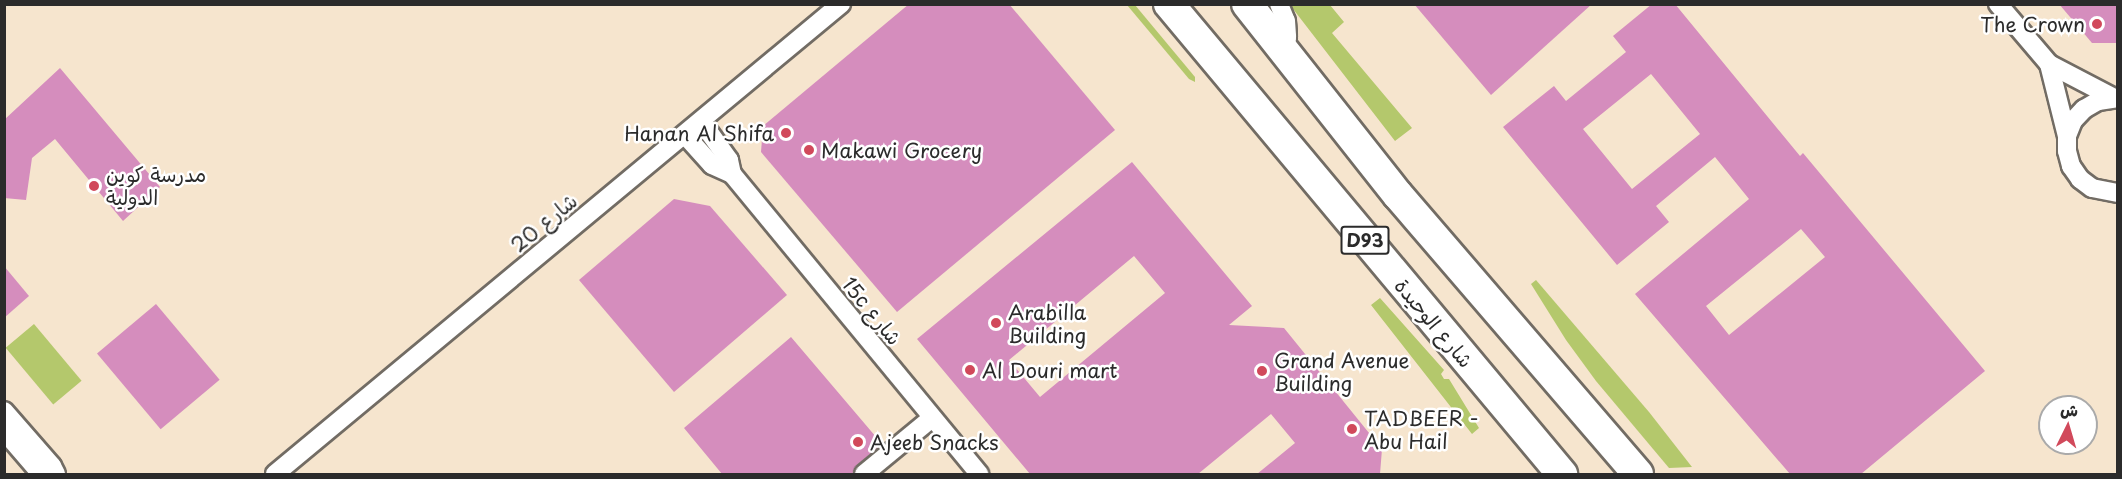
<!DOCTYPE html>
<html>
<head>
<meta charset="utf-8">
<style>
  body { margin:0 }
  #map { position:relative; width:2122px; height:479px; overflow:hidden; background:#f6e5ce; font-family:"Playpen Sans","Playpen Sans Arabic",sans-serif }
  div>[style] { position:absolute }
  .green>* { inset:0; background:#b4c86c; transform-origin:0 0 }
  .building>* { inset:0; background:#d58dbd; transform-origin:0 0 }
  .roads { filter:drop-shadow(2px 0 #726c64) drop-shadow(-2px 0 #726c64) drop-shadow(0 2px #726c64) drop-shadow(0 -2px #726c64) }
  .minor>* { height:18px; margin:-9px; padding:0 9px; transform-origin:9px; border-radius:9px; background:#fff }
  .primary>* { height:30px; margin:-15px; padding:0 15px; transform-origin:15px; border-radius:15px; background:#fff }
  .dots>* { width:16px; height:16px; translate:-50% -50%; box-sizing:border-box; border:3px solid #fff; border-radius:50% }
  span { translate:-50% -50%; white-space:nowrap; text-align:center; line-height:1.15; -webkit-text-stroke:5px #fff; paint-order:stroke }
  .shield-label span { padding:2px 4px; background:#fff; border:2px solid; border-radius:4px; -webkit-text-stroke-width:0 }
  .shield-label { font-size:18px; color:#2b2b2b; font-weight:700 }
  .poi-label { font-size:20px; color:#2b2b2b }
  .right { translate:-100% -50%; text-align:right }
  .left { translate:0 -50%; text-align:left }
  .street-label { font-size:20px; color:#2b2b2b }
  .frame { position:absolute; inset:0; border:6px solid #2b2b2b; pointer-events:none }
  .north { position:absolute; left:2038px; top:395px; width:60px; height:60px; box-sizing:border-box; background:#fff; border:2px solid #aaa; border-radius:50%; rotate:5deg; font-size:16px; font-weight:700; line-height:24px; text-align:center; color:#2b2b2b }
  .north::after { content:''; display:block; margin:auto; width:21px; height:27px; background:#d1495b; clip-path:polygon(50% 0,100% 100%,50% 72%,0 100%) }
</style>
</head>
<body>
<div id="map">
  <div class="green">
    <div style="clip-path:polygon(1127px 5px,1135px 5px,1195px 77px,1195px 82px,1189px 79px)"></div>
    <div style="clip-path:polygon(1290px 5px,1330px 5px,1344px 22px,1332px 33px,1412px 128px,1395px 141px)"></div>
    <div style="clip-path:polygon(1536px 280px,1649px 412px,1692px 467px,1669px 468px,1596px 381px,1566px 340px,1531px 284px)"></div>
    <div style="clip-path:polygon(1380px 298px,1444px 370px,1441px 374px,1444px 379px,1449px 379px,1479px 428px,1472px 434px,1371px 305px)"></div>
    <div style="left:34px;top:324px;width:74px;height:37px;rotate:50deg"></div>
  </div>
  <div class="building">
    <div style="clip-path:polygon(909px 4px,1009px 4px,1115px 130px,897px 312px,761px 152px,763px 126px)"></div>
    <div style="clip-path:polygon(1414px 4px,1592px 4px,1491px 95px)"></div>
    <div style="clip-path:polygon(evenodd,1652px 4px,1675px 4px,1800px 156px,1803px 153px,1985px 371px,1861px 474px,1790px 474px,1635px 294px,1749px 199px,1715px 157px,1656px 206px,1669px 222px,1617px 265px,1503px 127px,1554px 86px,1566px 101px,1626px 52px,1613px 36px,1652px 4px,1651px 74px,1700px 134px,1632px 189px,1583px 129px,1651px 74px,1652px 4px,1801px 229px,1825px 257px,1729px 335px,1706px 306px,1801px 229px)"></div>
    <div style="clip-path:polygon(2059px 4px,2118px 4px,2118px 43px,2092px 43px)"></div>
    <div style="clip-path:polygon(60px 68px,160px 187px,123px 221px,55px 139px,32px 158px,26px 200px,4px 198px,4px 120px)"></div>
    <div style="clip-path:polygon(evenodd,1132px 162px,1252px 306px,1229px 325px,1284px 328px,1382px 449px,1380px 474px,1257px 474px,1295px 443px,1271px 414px,1198px 474px,1030px 474px,917px 339px,1132px 162px,1134px 256px,1165px 293px,1040px 397px,1009px 360px,1134px 256px)"></div>
    <div style="clip-path:polygon(674px 199px,710px 206px,787px 295px,674px 392px,579px 280px)"></div>
    <div style="clip-path:polygon(4px 266px,29px 296px,4px 318px)"></div>
    <div style="left:156px;top:304px;width:99px;height:77px;rotate:50deg"></div>
    <div style="clip-path:polygon(791px 337px,882px 444px,857px 465px,852px 474px,722px 474px,684px 428px)"></div>
  </div>
  <div class="roads">
    <div class="minor">
      <div style="left:1279px;top:4px;width:18px;rotate:68deg"></div>
      <div style="left:1286px;top:21px;width:16px;rotate:86deg"></div>
      <div style="left:1287px;top:37px;width:16px;rotate:97deg"></div>
      <div style="left:1998px;top:4px;width:79px;rotate:49.6deg"></div>
      <div style="left:2049px;top:64px;width:74px;rotate:76deg"></div>
      <div style="left:2049px;top:64px;width:73px;rotate:27.6deg"></div>
      <div style="left:2118px;top:98px;width:20px;rotate:171deg"></div>
      <div style="left:2098px;top:101px;width:16px;rotate:150deg"></div>
      <div style="left:2084px;top:109px;width:16px;rotate:133deg"></div>
      <div style="left:2073px;top:121px;width:16px;rotate:112deg"></div>
      <div style="left:2067px;top:136px;width:15px;rotate:90deg"></div>
      <div style="left:2067px;top:151px;width:16px;rotate:75deg"></div>
      <div style="left:2071px;top:166px;width:16px;rotate:55deg"></div>
      <div style="left:2080px;top:179px;width:15px;rotate:37deg"></div>
      <div style="left:2092px;top:188px;width:26px;rotate:11deg"></div>
      <div style="left:701px;top:121px;width:48px;rotate:54.3deg"></div>
      <div style="left:729px;top:160px;width:14px;rotate:78deg"></div>
      <div style="left:732px;top:174px;width:389px;rotate:50.5deg"></div>
      <div style="left:685px;top:135px;width:40px;rotate:48deg"></div>
      <div style="left:712px;top:165px;width:22px;rotate:24deg"></div>
      <div style="left:4px;top:411px;width:73px;rotate:48.9deg"></div>
      <div style="left:52px;top:466px;width:9px;rotate:63deg"></div>
      <div style="left:4px;top:431px;width:57px;rotate:49.3deg"></div>
      <div style="left:275px;top:474px;width:736px;rotate:-39.71deg"></div>
      <div style="left:864px;top:474px;width:88px;rotate:-39.5deg"></div>
    </div>
    <div class="primary">
      <div style="left:1169px;top:4px;width:613px;rotate:50.1deg"></div>
      <div style="left:1247px;top:4px;width:243px;rotate:51.7deg"></div>
      <div style="left:1398px;top:195px;width:368px;rotate:49.3deg"></div>
    </div>
  </div>
  <div class="dots">
    <div style="left:2097px;top:24px;background:#d1495b"></div>
    <div style="left:786px;top:133px;background:#d1495b"></div>
    <div style="left:809px;top:150px;background:#d1495b"></div>
    <div style="left:94px;top:186px;background:#d1495b"></div>
    <div style="left:996px;top:323px;background:#d1495b"></div>
    <div style="left:970px;top:370px;background:#d1495b"></div>
    <div style="left:1262px;top:371px;background:#d1495b"></div>
    <div style="left:1352px;top:429px;background:#d1495b"></div>
    <div style="left:858px;top:442px;background:#d1495b"></div>
  </div>
  <div class="shield-label">
    <span style="left:1365px;top:240px">D93</span>
  </div>
  <div class="poi-label">
    <span class="right" style="left:2085px;top:24px">The Crown</span>
    <span class="right" style="left:774px;top:133px">Hanan Al Shifa</span>
    <span class="left" style="left:821px;top:150px">Makawi Grocery</span>
    <span class="left" style="left:106px;top:186px">مدرسة كوين<br>الدولية</span>
    <span class="left" style="left:1008px;top:324px">Arabilla<br>Building</span>
    <span class="left" style="left:1274px;top:372px">Grand Avenue<br>Building</span>
    <span class="left" style="left:982px;top:370px">Al Douri mart</span>
    <span class="left" style="left:1364px;top:430px">TADBEER -<br>Abu Hail</span>
    <span class="left" style="left:870px;top:442px">Ajeeb Snacks</span>
  </div>
  <div class="street-label">
    <span style="left:544px;top:223px;rotate:-40deg">شارع 20</span>
    <span style="left:872px;top:311px;rotate:51deg">15c شارع</span>
    <span style="left:1434px;top:323px;rotate:50deg">شارع الوحيدة</span>
  </div>
  <div class="frame"></div>
  <div class="north">ش</div>
</div>
</body>
</html>
